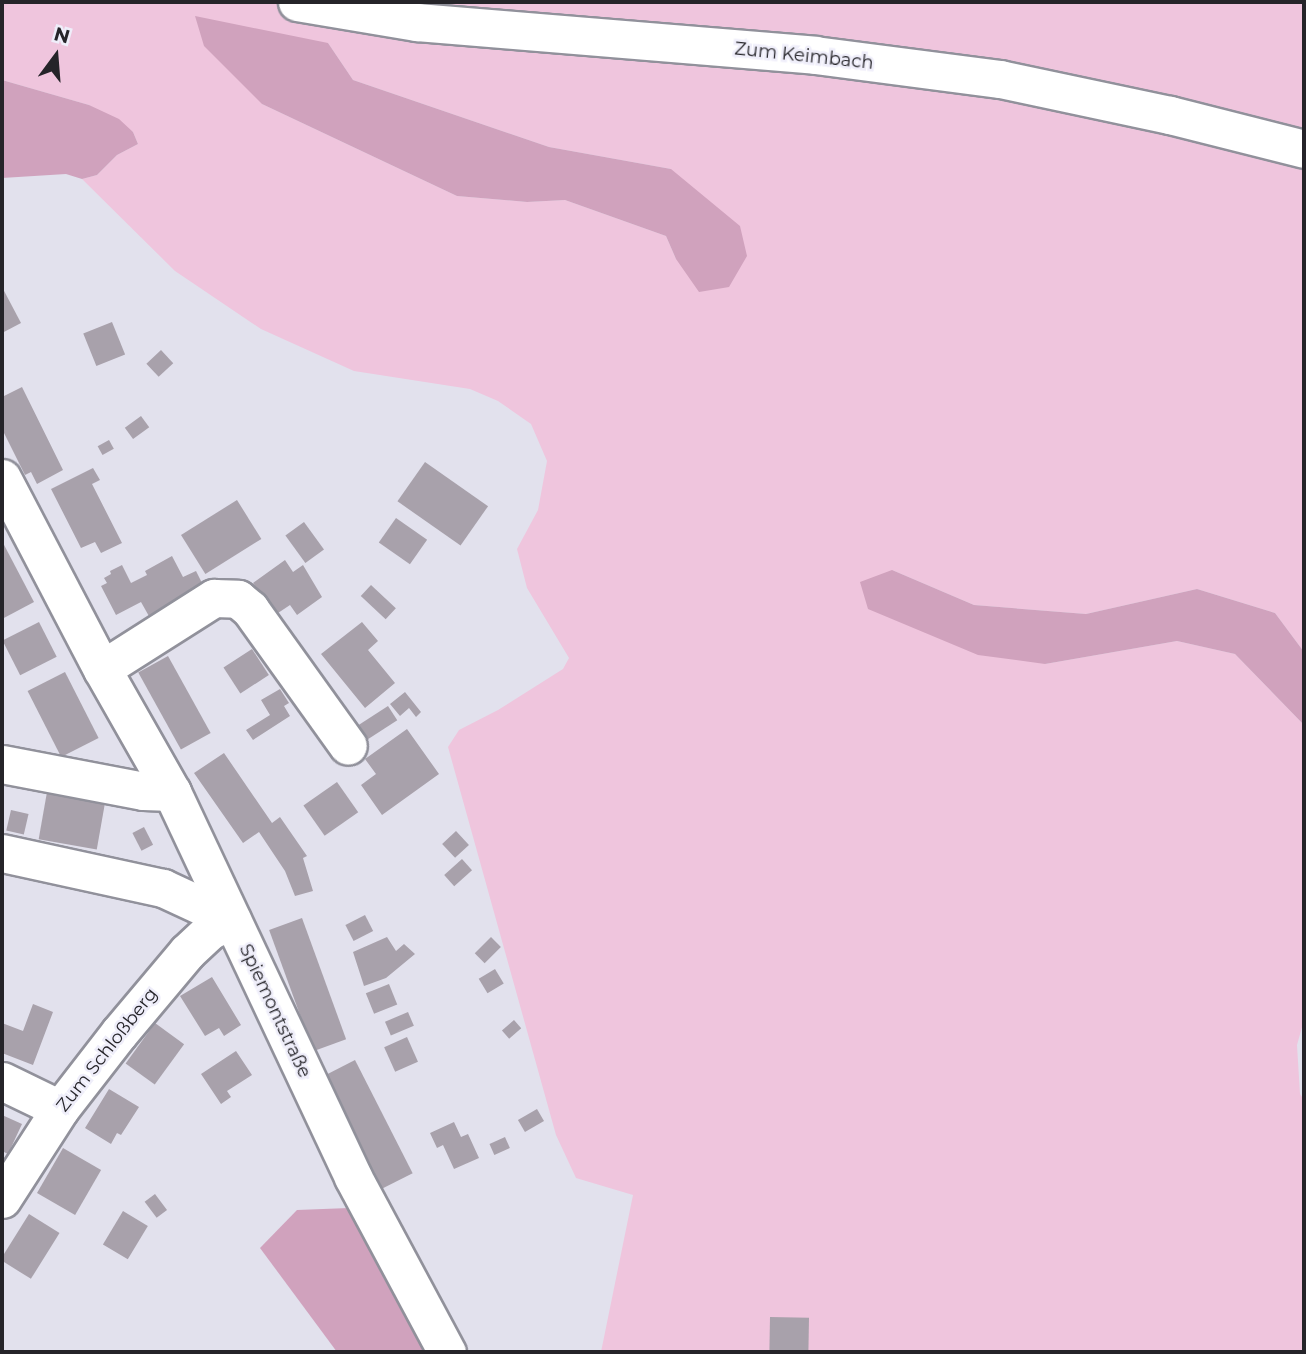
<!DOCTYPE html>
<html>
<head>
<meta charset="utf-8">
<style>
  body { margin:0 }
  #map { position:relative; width:1306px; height:1354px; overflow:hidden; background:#e2e1ed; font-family:Montserrat,sans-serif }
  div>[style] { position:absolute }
  .green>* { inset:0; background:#efc5dd }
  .forest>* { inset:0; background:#d0a2bd }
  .building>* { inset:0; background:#a8a1ab; transform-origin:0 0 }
  .roads { filter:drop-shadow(2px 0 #91919b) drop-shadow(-2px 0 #91919b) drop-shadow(0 2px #91919b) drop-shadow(0 -2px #91919b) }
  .minor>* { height:37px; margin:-18.5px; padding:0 18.5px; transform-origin:18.5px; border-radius:18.5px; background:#fff }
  span { translate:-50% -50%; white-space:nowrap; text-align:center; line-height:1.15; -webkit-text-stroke:5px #efeefa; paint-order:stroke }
  .street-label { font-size:18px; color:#252429 }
  .frame { position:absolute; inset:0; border:4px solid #252429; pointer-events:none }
  .north { position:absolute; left:21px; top:21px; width:70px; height:70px; -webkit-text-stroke:5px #efeefa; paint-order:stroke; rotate:16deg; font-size:19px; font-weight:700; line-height:28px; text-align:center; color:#252429 }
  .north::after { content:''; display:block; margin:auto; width:24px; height:32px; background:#252429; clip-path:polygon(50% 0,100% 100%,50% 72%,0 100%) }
</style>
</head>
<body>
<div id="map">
  <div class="green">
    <div style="clip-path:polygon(evenodd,2px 2px,1304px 2px,1304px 652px,1275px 613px,1197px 589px,1086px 614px,974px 605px,892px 570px,1045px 664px,1177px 641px,1235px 654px,1304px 725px,1304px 1020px,1297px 1045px,1300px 1094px,1304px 1100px,1304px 1352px,601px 1352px,633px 1195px,576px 1178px,556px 1135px,448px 747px,459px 730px,498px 710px,563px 669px,569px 658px,527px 588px,517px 549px,538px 510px,547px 461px,531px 424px,498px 401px,470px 389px,354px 371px,261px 329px,175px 271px,82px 179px,97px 175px,117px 155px,138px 144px,133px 132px,89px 105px,2px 80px,2px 2px,328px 43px,353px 80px,549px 147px,671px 169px,676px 259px,666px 236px,565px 200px,527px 202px,457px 196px,262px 104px,328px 43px)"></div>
  </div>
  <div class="forest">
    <div style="clip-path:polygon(195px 16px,328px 43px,353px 80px,549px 147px,671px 169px,740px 226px,747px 256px,729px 287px,699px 292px,676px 259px,666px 236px,565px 200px,527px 202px,457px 196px,262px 104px,204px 46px)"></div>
    <div style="clip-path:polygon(2px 80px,89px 105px,119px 119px,133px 132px,138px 144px,117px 155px,97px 175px,82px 179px,66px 174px,2px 178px)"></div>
    <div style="clip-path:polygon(892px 570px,974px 605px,1086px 614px,1197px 589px,1275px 613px,1304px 652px,1304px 725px,1235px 654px,1177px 641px,1045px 664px,978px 655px,868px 609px,860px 582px)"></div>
    <div style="clip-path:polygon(349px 1208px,429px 1352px,337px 1352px,260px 1248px,297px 1210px)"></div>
  </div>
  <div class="building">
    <div style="clip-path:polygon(2px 287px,21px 323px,2px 333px)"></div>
    <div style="left:112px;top:322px;width:35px;height:31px;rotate:68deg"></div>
    <div style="left:161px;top:350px;width:18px;height:20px;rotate:47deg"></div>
    <div style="clip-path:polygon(22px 387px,63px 470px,37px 484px,31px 472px,25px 475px,2px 429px,2px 397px)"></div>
    <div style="left:141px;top:416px;width:14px;height:20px;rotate:54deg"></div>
    <div style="left:109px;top:440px;width:10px;height:13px;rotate:61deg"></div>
    <div style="left:425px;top:462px;width:77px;height:48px;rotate:35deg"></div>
    <div style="clip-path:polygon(93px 468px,100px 480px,92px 484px,122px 543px,101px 553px,95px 542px,81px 548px,51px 489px)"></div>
    <div style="left:237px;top:500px;width:46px;height:66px;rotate:58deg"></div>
    <div style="left:396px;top:518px;width:38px;height:30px;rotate:35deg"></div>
    <div style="left:304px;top:522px;width:34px;height:23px;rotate:54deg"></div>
    <div style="clip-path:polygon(2px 541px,34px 602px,2px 619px)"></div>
    <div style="clip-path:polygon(172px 556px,183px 577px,196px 571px,204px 587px,150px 618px,141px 602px,116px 615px,101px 586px,107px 583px,104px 578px,111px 574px,110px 571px,122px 565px,131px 583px,147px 575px,145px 571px)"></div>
    <div style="clip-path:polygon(285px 560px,293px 572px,303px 565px,322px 597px,297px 615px,290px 605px,275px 615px,253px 583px)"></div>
    <div style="left:371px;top:585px;width:34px;height:15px;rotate:43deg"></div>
    <div style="left:39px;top:622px;width:39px;height:41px;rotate:63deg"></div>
    <div style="clip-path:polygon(362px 622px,378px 641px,368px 650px,395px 683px,365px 708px,321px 654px)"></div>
    <div style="left:252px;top:649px;width:31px;height:34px;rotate:57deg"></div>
    <div style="left:168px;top:656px;width:88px;height:34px;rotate:61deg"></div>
    <div style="left:65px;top:672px;width:74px;height:42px;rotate:63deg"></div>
    <div style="clip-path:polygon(280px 689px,289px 703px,284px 706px,290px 716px,253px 740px,246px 730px,270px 715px,261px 700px)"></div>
    <div style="clip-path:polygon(405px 692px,421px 712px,416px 717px,409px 708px,400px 716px,390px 704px)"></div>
    <div style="left:388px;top:706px;width:17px;height:41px;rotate:57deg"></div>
    <div style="clip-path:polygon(407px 729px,439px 774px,382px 815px,361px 785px,376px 774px,365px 759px)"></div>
    <div style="clip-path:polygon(224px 753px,272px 823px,280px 817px,307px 856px,303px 858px,313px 891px,295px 896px,285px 871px,259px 832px,243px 843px,194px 773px)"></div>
    <div style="left:337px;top:782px;width:37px;height:41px;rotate:55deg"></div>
    <div style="left:47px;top:792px;width:59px;height:48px;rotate:10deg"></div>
    <div style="left:11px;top:810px;width:18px;height:21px;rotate:13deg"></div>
    <div style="left:144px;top:827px;width:20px;height:13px;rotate:63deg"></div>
    <div style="left:456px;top:831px;width:19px;height:19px;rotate:47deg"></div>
    <div style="left:462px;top:859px;width:15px;height:24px;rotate:48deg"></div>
    <div style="left:365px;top:915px;width:18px;height:22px;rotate:63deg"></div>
    <div style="left:302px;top:918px;width:129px;height:35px;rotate:70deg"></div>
    <div style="clip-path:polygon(387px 937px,396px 951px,404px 944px,415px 954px,386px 978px,364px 986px,353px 952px)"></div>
    <div style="left:491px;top:937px;width:14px;height:23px;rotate:45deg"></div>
    <div style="left:495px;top:969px;width:17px;height:19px;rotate:59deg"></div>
    <div style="clip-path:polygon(212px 977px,241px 1025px,224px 1036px,219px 1028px,205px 1036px,180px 996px)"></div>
    <div style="left:389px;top:984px;width:22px;height:25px;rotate:68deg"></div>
    <div style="clip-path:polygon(33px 1004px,53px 1012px,33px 1065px,2px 1053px,2px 1023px,23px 1031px)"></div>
    <div style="left:408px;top:1012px;width:15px;height:25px;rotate:67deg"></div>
    <div style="left:514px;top:1020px;width:11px;height:16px;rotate:49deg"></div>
    <div style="left:155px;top:1023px;width:36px;height:50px;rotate:36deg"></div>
    <div style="left:407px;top:1037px;width:27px;height:25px;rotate:66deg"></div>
    <div style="clip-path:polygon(236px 1051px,252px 1075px,227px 1091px,231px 1097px,221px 1104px,201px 1074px)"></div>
    <div style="left:355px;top:1060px;width:127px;height:34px;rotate:63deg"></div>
    <div style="clip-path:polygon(109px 1089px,139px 1107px,121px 1135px,117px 1133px,111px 1144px,85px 1128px)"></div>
    <div style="left:537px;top:1109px;width:14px;height:22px;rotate:60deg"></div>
    <div style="clip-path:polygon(2px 1115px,22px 1124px,8px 1154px,2px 1151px)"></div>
    <div style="clip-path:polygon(454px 1122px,461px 1137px,468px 1134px,479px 1158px,454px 1169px,443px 1145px,437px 1148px,430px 1133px)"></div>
    <div style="left:505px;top:1137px;width:12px;height:17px;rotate:66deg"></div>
    <div style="left:63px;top:1148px;width:44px;height:52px;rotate:30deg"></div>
    <div style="left:155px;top:1194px;width:20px;height:13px;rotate:53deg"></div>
    <div style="left:123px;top:1211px;width:29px;height:39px;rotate:31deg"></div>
    <div style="left:29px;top:1214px;width:36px;height:54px;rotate:32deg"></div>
    <div style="left:770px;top:1317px;width:39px;height:35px;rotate:1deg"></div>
  </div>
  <div class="roads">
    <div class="minor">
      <div style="left:297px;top:2px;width:122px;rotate:9.5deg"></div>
      <div style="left:417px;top:22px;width:399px;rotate:4.7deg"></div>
      <div style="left:815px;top:55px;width:187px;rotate:7.4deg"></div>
      <div style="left:1000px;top:79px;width:174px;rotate:12deg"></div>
      <div style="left:1170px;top:115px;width:138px;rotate:14.2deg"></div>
      <div style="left:2px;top:478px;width:216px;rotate:62.4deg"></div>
      <div style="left:102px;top:669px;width:142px;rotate:60.4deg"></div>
      <div style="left:172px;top:792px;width:425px;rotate:64.8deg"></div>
      <div style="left:353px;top:1177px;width:199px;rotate:61.8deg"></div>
      <div style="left:102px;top:669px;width:133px;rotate:-32.4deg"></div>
      <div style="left:214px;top:598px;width:24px;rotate:2deg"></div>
      <div style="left:238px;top:599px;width:16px;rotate:40deg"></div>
      <div style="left:250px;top:609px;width:168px;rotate:54.4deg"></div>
      <div style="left:2px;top:764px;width:144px;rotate:10.8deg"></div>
      <div style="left:143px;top:791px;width:29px;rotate:2deg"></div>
      <div style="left:2px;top:853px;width:165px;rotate:12.3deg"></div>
      <div style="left:163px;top:888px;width:76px;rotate:24.9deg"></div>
      <div style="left:2px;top:1081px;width:64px;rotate:25.8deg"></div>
      <div style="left:2px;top:1199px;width:107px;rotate:-57.2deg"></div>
      <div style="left:60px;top:1109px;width:96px;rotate:-52.2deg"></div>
      <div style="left:119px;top:1033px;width:106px;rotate:-50deg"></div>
      <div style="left:187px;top:952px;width:33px;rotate:-43deg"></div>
      <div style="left:211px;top:930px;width:23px;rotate:-25deg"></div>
    </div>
  </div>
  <div class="street-label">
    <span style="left:804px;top:56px;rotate:6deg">Zum Keimbach</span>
    <span style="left:275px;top:1011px;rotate:65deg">Spiemontstraße</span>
    <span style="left:107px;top:1050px;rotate:-52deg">Zum Schloßberg</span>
  </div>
  <div class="frame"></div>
  <div class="north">N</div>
</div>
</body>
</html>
